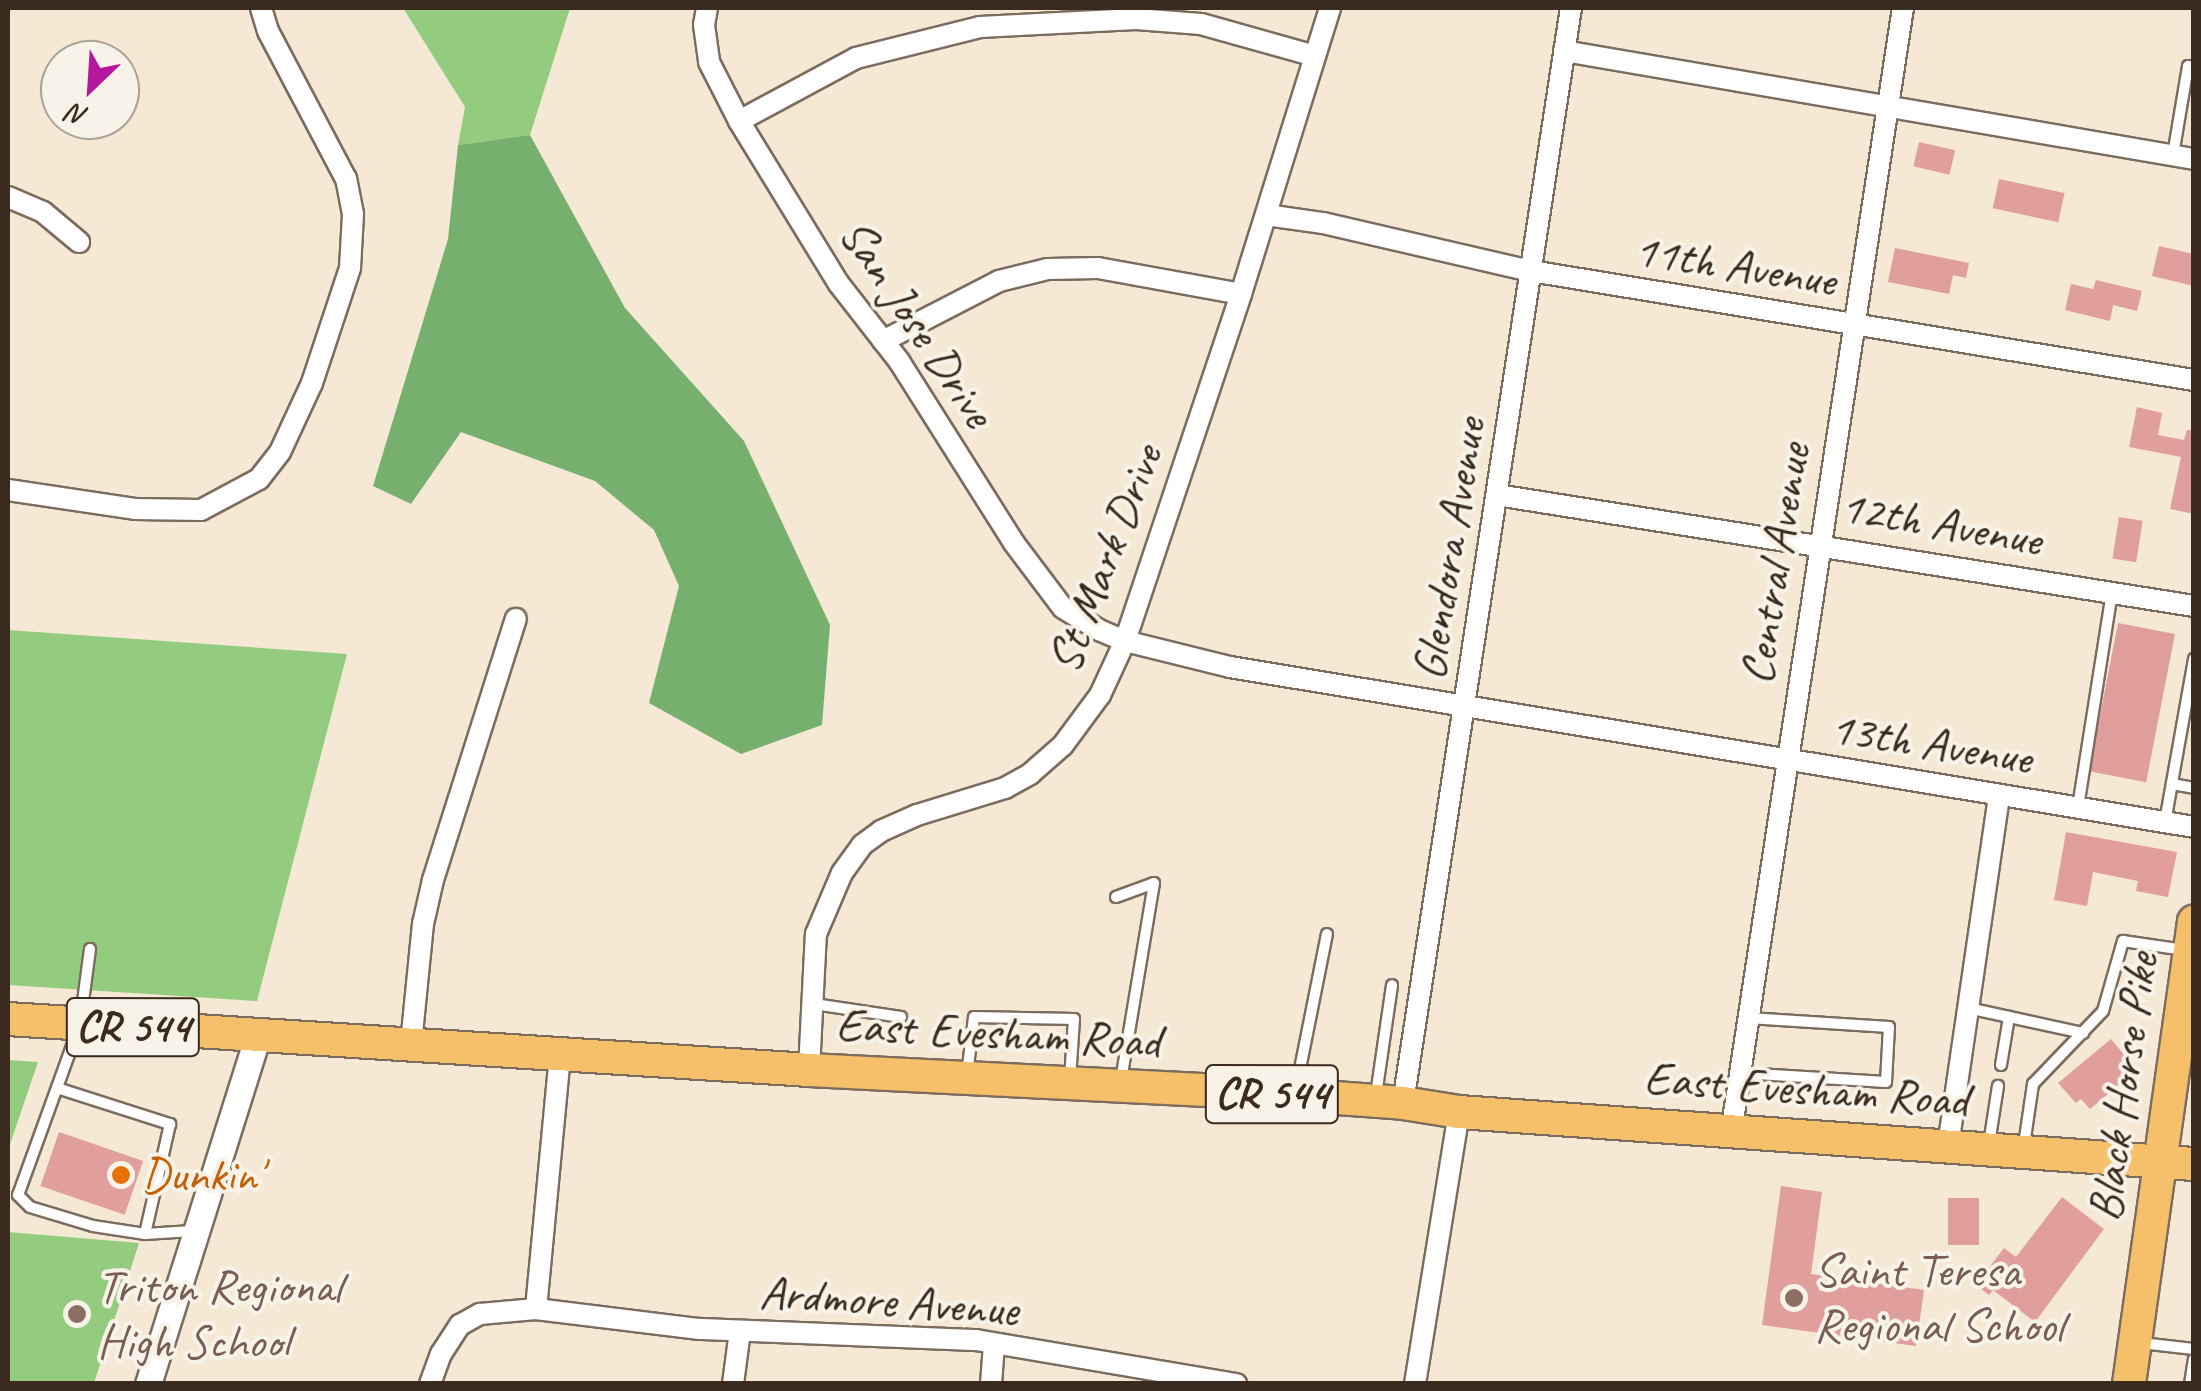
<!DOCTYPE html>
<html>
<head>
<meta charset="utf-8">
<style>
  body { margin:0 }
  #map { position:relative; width:2201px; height:1391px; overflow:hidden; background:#f5e8d4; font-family:Caveat,sans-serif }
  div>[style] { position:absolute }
  .green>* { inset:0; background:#94cc7f }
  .forest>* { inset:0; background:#77b06e }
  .building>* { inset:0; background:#e09f9c; transform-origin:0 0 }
  .roads { filter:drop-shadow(2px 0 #7c6c5e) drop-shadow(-2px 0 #7c6c5e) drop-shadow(0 2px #7c6c5e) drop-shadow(0 -2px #7c6c5e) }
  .service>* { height:10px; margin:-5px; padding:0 5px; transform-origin:5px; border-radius:5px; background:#fff }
  .minor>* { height:20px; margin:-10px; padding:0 10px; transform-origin:10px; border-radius:10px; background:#fff }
  .tertiary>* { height:25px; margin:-12.5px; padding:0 12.5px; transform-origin:12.5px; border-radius:12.5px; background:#fff }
  .primary>* { height:32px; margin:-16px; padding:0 16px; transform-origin:16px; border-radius:16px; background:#f6c06b }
  .dots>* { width:28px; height:28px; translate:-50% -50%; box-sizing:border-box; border:5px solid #f7f3e8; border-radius:50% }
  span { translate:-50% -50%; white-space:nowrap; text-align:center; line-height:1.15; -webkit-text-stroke:8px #f7f3e8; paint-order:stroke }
  .shield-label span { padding:2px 8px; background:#f7f3e8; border:2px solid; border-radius:8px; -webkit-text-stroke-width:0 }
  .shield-label { font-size:45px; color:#3b2a1e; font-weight:700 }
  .street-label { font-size:48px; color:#3b2a1e }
  .food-label { font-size:48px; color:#c56008 }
  .left { translate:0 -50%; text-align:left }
  .education-label { font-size:48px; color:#785e54 }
  .frame { position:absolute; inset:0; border:10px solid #3b2a1e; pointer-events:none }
  .north { position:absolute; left:40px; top:40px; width:100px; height:100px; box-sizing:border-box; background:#f7f3e8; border:2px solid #aca397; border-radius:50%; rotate:205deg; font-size:28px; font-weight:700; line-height:40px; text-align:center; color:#3b2a1e }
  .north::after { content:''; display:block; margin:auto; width:35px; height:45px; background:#b5179e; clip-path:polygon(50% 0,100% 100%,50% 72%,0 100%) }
</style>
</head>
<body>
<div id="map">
  <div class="green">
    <div style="clip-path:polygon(403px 8px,570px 8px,530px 135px,458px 145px,465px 107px)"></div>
    <div style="clip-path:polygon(8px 630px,347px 654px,257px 1001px,8px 985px)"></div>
    <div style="clip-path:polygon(8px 1060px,38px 1062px,8px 1150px)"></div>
    <div style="clip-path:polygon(8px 1232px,139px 1243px,94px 1383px,8px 1383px)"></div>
  </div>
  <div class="forest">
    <div style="clip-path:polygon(530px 135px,625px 308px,744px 441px,830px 625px,822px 725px,741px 754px,649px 703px,679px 586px,654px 530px,595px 481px,461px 432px,411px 504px,373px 486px,448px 239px,458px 145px)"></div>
  </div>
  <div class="building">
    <div style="left:1919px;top:142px;width:37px;height:25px;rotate:13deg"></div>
    <div style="left:1999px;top:179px;width:67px;height:30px;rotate:12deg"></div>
    <div style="clip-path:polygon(2159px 246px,2194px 254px,2194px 286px,2152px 276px)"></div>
    <div style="clip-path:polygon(1895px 248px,1969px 263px,1966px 278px,1953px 275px,1949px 294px,1888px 282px)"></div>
    <div style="clip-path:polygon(2096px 280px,2142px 291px,2137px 311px,2113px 305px,2110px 321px,2065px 310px,2071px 284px,2093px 289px)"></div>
    <div style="clip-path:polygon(2137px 407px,2162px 413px,2158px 435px,2184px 440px,2187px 430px,2194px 430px,2194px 514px,2170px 509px,2181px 457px,2129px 447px)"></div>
    <div style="left:2119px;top:517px;width:24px;height:42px;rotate:9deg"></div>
    <div style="left:2118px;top:623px;width:58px;height:151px;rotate:11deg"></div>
    <div style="clip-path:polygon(2066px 832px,2177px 852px,2168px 897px,2136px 891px,2138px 881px,2093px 872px,2087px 906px,2054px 900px)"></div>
    <div style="clip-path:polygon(2111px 1039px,2137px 1070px,2090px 1109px,2081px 1099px,2076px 1103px,2058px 1083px)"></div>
    <div style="left:59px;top:1132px;width:89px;height:57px;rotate:19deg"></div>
    <div style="clip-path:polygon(1781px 1186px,1822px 1192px,1811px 1274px,1924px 1290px,1916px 1346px,1762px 1325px)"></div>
    <div style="clip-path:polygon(2062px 1197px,2104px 1229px,2035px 1322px,1993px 1290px,1989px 1295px,1976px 1285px,2004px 1248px,2016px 1257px)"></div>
    <div style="left:1948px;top:1198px;width:31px;height:47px"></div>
  </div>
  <div class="roads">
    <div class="service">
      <div style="left:2173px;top:155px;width:90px;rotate:-80.4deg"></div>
      <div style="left:2188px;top:66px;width:6px;rotate:9deg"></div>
      <div style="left:2172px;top:784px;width:22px;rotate:10deg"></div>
      <div style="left:2078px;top:807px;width:218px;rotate:-81deg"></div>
      <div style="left:2165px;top:822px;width:166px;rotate:-79.9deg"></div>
      <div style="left:1116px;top:897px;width:40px;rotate:-20.2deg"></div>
      <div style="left:1154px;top:883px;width:201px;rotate:99.5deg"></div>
      <div style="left:90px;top:949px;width:76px;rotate:97.6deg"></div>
      <div style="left:80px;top:1024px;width:182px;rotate:109.9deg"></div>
      <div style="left:18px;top:1195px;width:17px;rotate:45deg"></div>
      <div style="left:30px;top:1207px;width:66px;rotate:16.8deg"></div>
      <div style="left:93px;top:1226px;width:53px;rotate:8.7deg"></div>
      <div style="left:145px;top:1234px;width:47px;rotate:-3.7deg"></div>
      <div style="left:814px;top:1004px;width:88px;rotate:8.5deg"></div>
      <div style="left:1968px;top:1008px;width:118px;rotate:12.3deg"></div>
      <div style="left:2001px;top:1065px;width:49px;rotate:-80.5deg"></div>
      <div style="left:1741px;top:1073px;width:145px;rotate:3.6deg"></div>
      <div style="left:1886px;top:1082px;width:55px;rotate:-86.9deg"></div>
      <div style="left:1889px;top:1027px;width:141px;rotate:-176.3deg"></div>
      <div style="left:967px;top:1075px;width:58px;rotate:-83.1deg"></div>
      <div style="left:974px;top:1017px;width:100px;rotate:1.1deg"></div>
      <div style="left:1074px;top:1019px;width:60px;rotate:93.8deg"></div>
      <div style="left:57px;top:1088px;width:119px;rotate:17.7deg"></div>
      <div style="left:170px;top:1124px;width:113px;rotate:102.8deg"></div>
      <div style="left:1296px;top:1089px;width:158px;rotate:-78.7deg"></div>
      <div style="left:1376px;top:1095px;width:111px;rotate:-81.7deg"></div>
      <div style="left:1989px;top:1144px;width:59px;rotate:-81.2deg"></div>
      <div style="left:2024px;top:1145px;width:62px;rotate:-81.6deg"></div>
      <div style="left:2033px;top:1084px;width:101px;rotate:-46.2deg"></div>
      <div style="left:2103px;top:1011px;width:73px;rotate:-74.1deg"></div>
      <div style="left:2123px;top:941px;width:62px;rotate:8.4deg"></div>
      <div style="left:2141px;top:1343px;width:53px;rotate:6.5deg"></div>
      <div style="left:2190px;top:1384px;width:25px;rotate:-81deg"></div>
    </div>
    <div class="minor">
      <div style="left:707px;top:8px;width:17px;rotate:100deg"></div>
      <div style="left:704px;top:25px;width:37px;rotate:82deg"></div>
      <div style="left:709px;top:62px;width:66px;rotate:63deg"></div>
      <div style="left:739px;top:121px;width:191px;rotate:58.5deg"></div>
      <div style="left:839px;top:284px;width:98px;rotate:52.1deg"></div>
      <div style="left:899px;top:361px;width:215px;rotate:57.7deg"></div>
      <div style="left:1014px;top:543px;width:81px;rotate:53deg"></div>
      <div style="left:1063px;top:608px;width:42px;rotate:31.4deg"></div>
      <div style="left:1099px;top:630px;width:28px;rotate:23deg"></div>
      <div style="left:1125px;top:641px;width:108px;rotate:13.9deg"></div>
      <div style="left:1230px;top:667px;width:977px;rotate:9.42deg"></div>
      <div style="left:1564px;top:51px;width:639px;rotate:9.73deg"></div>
      <div style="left:739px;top:121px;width:133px;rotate:-28.3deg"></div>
      <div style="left:856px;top:58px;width:128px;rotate:-14deg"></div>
      <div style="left:980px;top:27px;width:156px;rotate:-2.9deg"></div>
      <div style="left:1136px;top:19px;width:65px;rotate:4.4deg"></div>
      <div style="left:1201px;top:24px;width:118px;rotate:15.7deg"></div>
      <div style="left:8px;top:197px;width:38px;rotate:23deg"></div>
      <div style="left:43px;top:212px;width:47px;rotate:39.8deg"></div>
      <div style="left:1266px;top:215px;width:58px;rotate:8deg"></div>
      <div style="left:1323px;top:223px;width:213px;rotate:13deg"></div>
      <div style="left:1531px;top:271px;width:672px;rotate:9.34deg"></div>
      <div style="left:883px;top:341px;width:131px;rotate:-27.3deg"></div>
      <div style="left:999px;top:281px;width:50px;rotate:-13.8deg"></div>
      <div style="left:1048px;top:269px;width:50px;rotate:-1.1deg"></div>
      <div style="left:1098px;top:268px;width:145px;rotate:10.3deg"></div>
      <div style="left:8px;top:490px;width:128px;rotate:8.5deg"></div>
      <div style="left:135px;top:509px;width:66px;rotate:0.9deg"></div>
      <div style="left:201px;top:510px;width:66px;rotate:-28.1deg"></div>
      <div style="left:259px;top:479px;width:34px;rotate:-52deg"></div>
      <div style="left:280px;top:452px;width:76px;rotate:-65.1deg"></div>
      <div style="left:312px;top:383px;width:121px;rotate:-71.7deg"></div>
      <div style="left:350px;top:268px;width:54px;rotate:-86.8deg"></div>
      <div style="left:353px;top:214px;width:36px;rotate:-101deg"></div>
      <div style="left:346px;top:179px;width:167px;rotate:-117.8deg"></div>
      <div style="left:268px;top:31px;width:24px;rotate:-107deg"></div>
      <div style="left:1497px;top:495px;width:706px;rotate:9.05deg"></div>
      <div style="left:411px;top:1044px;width:121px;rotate:-84.3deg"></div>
      <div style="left:423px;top:924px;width:45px;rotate:-77.2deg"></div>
      <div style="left:433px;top:880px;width:274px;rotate:-72.4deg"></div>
      <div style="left:809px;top:1070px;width:136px;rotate:-87.1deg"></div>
      <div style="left:816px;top:934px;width:66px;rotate:-66.9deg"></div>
      <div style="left:842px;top:873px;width:34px;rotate:-54deg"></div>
      <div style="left:862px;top:845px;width:24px;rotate:-36deg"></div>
      <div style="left:881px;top:831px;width:39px;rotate:-24deg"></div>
      <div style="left:917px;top:815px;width:92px;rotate:-17.1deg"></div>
      <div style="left:1005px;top:788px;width:29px;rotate:-29deg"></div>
      <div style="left:1030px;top:774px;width:44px;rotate:-41.3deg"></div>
      <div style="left:1063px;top:745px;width:62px;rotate:-53.5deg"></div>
      <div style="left:1100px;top:695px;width:60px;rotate:-65.2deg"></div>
      <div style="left:1125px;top:641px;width:366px;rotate:-71.5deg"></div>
      <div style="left:1241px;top:294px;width:300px;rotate:-72.7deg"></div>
      <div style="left:1403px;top:1103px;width:1108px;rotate:-81.28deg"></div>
      <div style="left:1731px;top:1133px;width:1138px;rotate:-81.31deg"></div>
      <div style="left:1948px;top:1146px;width:355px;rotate:-81.7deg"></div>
      <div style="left:536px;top:1309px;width:256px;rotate:-84.6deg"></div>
      <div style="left:430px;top:1384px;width:32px;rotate:-70deg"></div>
      <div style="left:441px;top:1354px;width:35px;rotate:-57deg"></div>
      <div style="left:460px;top:1325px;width:23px;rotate:-29deg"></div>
      <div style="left:480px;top:1314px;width:56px;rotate:-5.1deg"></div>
      <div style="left:536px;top:1309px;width:165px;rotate:7deg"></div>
      <div style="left:700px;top:1329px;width:276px;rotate:2.3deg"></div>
      <div style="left:976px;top:1340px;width:264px;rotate:9.6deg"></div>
      <div style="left:733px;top:1384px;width:53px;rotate:-82.5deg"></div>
      <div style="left:991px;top:1384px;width:40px;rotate:-85.7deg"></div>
      <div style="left:1415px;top:1384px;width:276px;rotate:-80.8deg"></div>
    </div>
    <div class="tertiary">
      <div style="left:148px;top:1384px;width:366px;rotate:-72.5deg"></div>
    </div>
    <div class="primary">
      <div style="left:8px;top:1019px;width:803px;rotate:3.64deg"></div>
      <div style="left:809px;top:1070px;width:487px;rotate:2.9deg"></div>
      <div style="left:1295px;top:1095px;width:108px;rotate:4.2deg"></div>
      <div style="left:1403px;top:1103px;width:57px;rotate:9.1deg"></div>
      <div style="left:1459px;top:1112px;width:737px;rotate:4.05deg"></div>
      <div style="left:2129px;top:1384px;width:467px;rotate:-82deg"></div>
    </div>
  </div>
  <div class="dots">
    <div style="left:121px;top:1175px;background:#e8710a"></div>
    <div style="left:1794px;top:1298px;background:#8d6e63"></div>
    <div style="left:77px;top:1314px;background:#8d6e63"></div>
  </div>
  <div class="shield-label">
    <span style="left:133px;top:1027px">CR 544</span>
    <span style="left:1272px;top:1094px">CR 544</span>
  </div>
  <div class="street-label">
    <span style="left:1735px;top:265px;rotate:9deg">11th Avenue</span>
    <span style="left:917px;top:323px;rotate:56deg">San Jose Drive</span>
    <span style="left:1941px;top:523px;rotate:10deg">12th Avenue</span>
    <span style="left:1449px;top:549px;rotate:-81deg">Glendora Avenue</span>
    <span style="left:1105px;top:559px;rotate:-69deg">St Mark Drive</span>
    <span style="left:1775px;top:564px;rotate:-81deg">Central Avenue</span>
    <span style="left:1931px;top:743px;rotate:9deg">13th Avenue</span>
    <span style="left:998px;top:1033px;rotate:3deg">East Evesham Road</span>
    <span style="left:2123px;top:1087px;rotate:-82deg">Black Horse Pike</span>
    <span style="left:1806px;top:1089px;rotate:4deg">East Evesham Road</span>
    <span style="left:889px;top:1301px;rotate:4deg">Ardmore Avenue</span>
  </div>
  <div class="food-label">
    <span class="left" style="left:141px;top:1175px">Dunkin'</span>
  </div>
  <div class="education-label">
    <span class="left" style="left:1814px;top:1298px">Saint Teresa<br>Regional School</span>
    <span class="left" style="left:97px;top:1314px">Triton Regional<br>High School</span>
  </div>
  <div class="frame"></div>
  <div class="north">N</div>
</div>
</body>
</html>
